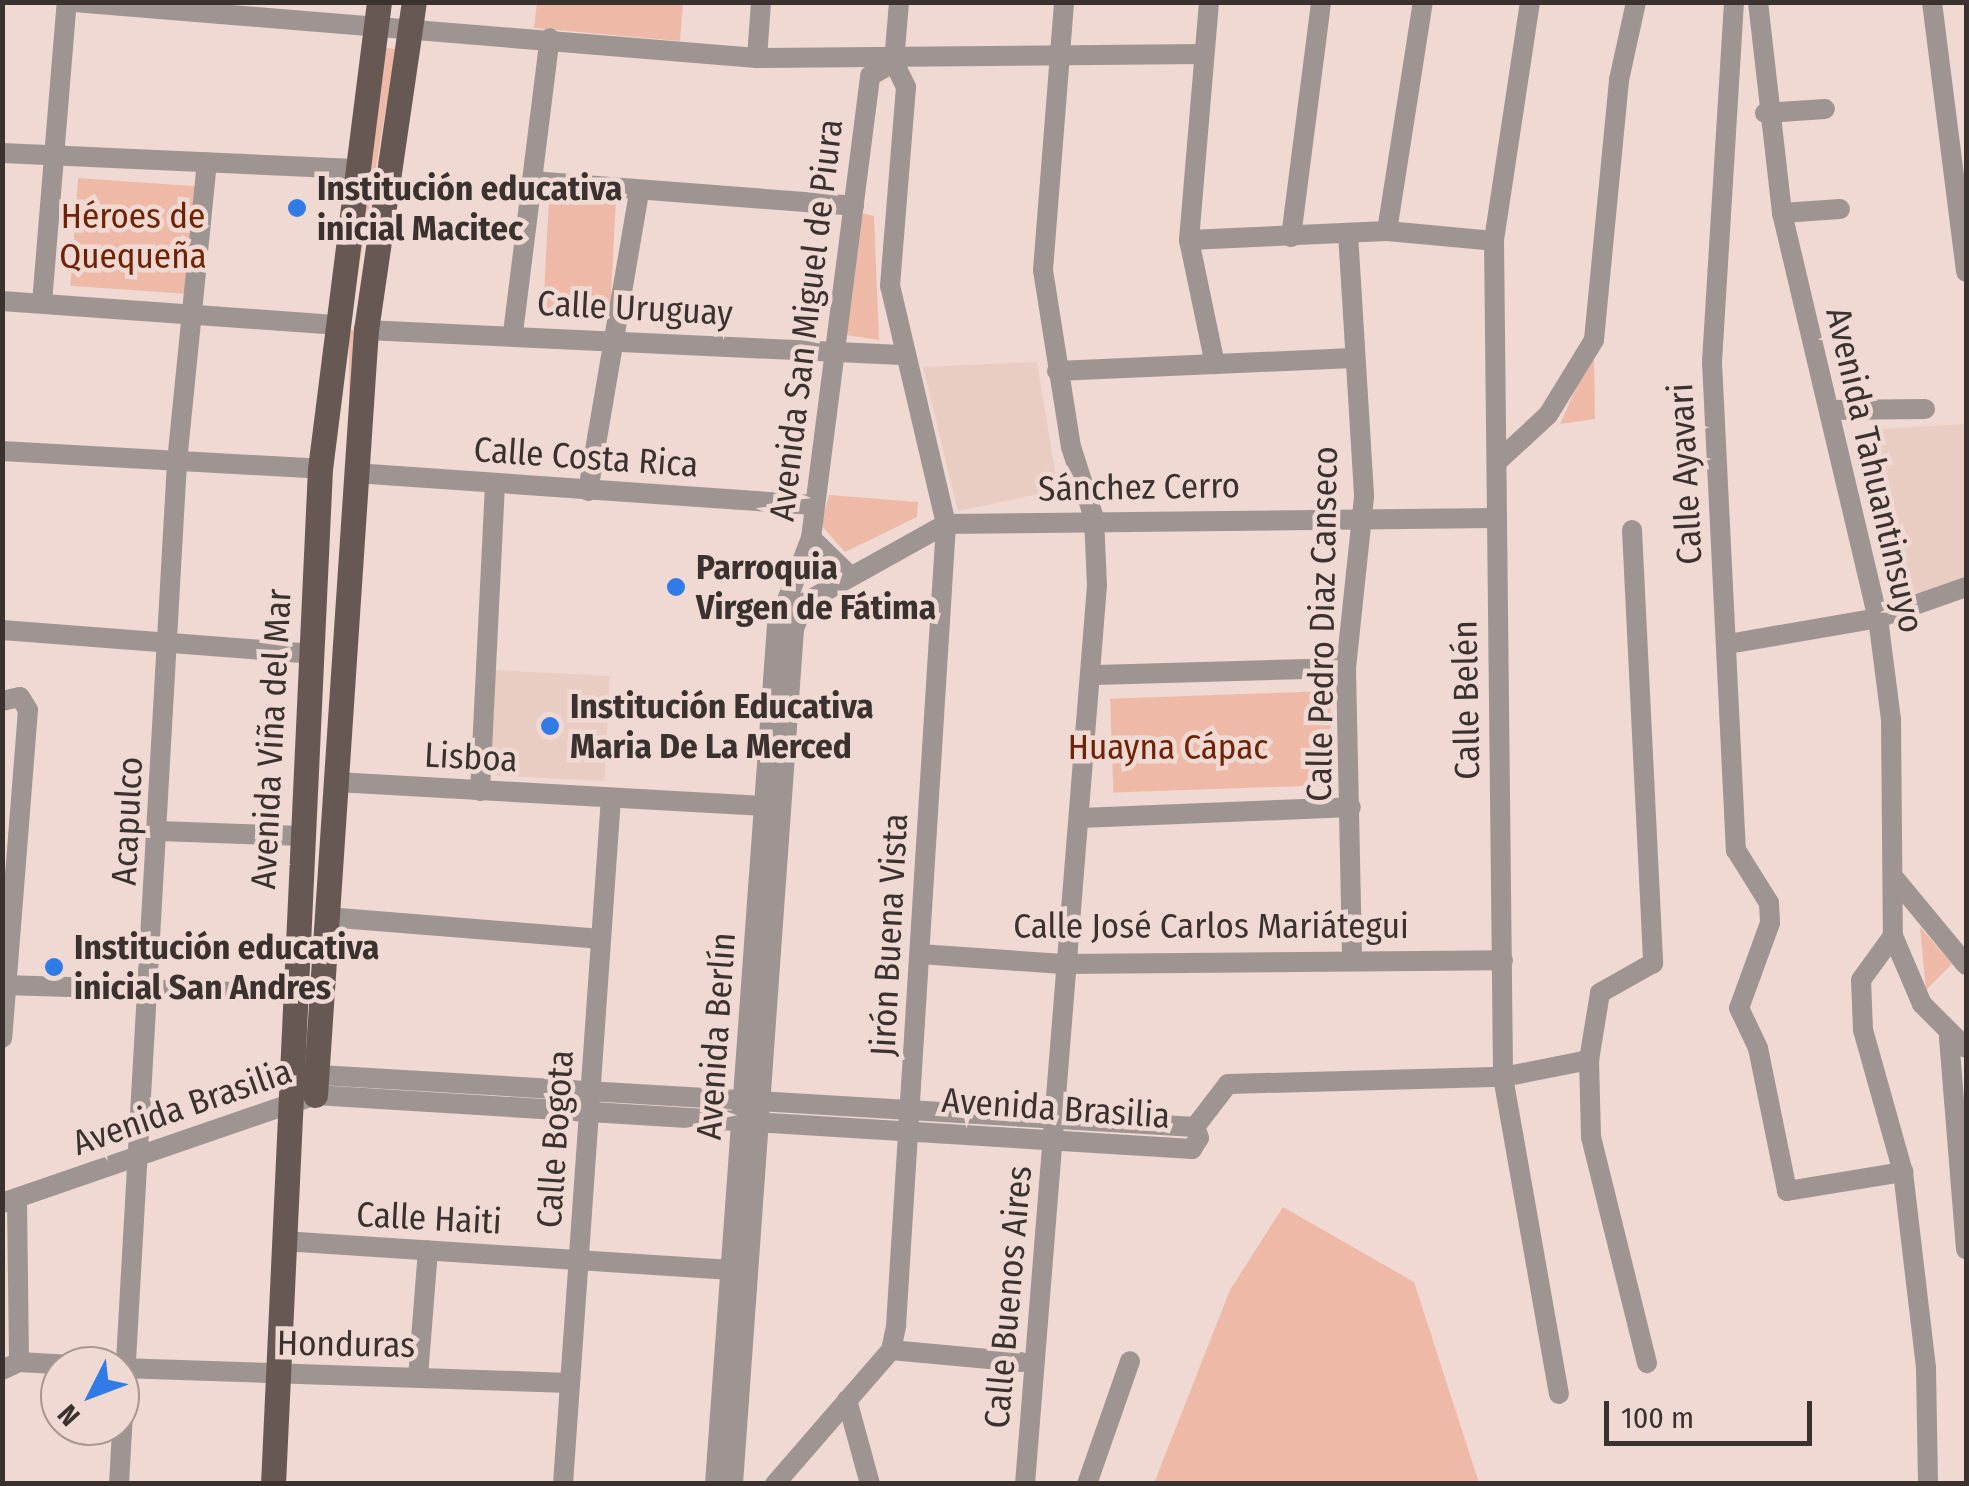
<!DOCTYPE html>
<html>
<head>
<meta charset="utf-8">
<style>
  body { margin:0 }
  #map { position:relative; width:1969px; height:1486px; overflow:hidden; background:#efd9d2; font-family:"Fira Sans Condensed",sans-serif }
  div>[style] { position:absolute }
  .built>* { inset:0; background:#e9ccc2; transform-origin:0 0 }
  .green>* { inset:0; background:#efb9a8; transform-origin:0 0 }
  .minor>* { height:20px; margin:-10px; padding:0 10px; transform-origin:10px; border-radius:10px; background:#9e9592 }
  .major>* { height:25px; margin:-12.5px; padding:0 12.5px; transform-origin:12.5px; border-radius:12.5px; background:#685853 }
  .dots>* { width:28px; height:28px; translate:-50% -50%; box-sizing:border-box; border:5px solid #efd9d2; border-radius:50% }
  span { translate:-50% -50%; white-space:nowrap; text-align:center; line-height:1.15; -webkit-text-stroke:9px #efd9d2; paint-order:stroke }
  .poi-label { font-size:35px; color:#3a322f; font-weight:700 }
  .left { translate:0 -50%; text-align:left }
  .park-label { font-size:35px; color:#702304 }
  .street-label { font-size:35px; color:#3a322f }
  .frame { position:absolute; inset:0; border:5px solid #3a322f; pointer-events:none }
  .north { position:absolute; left:40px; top:1346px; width:100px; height:100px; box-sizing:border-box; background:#efd9d2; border:2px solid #a79691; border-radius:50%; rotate:228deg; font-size:28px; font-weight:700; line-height:40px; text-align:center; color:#3a322f }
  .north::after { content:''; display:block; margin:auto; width:35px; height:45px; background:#307be8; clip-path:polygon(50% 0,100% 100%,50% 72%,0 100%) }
  .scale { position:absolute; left:1604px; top:1401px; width:208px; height:45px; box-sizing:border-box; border:5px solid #3a322f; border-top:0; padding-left:12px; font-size:30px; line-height:35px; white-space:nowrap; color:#3a322f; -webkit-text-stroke:8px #efd9d2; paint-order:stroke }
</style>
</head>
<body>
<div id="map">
  <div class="built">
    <div style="clip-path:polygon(1037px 362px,1058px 490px,958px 511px,923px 367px)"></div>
    <div style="clip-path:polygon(1966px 424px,1966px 580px,1898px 604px,1862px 430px)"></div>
    <div style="left:494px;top:670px;width:116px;height:105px;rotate:3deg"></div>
  </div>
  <div class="green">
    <div style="clip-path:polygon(537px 3px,683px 3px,680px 41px,534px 28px)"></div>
    <div style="clip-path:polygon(386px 48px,396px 49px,350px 320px)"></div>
    <div style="left:78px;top:178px;width:118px;height:108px;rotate:4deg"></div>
    <div style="left:549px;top:198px;width:67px;height:118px;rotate:3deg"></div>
    <div style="clip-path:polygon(854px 211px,874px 216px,879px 340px,840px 334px)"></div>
    <div style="left:349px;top:330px;width:9px;height:135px"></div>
    <div style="clip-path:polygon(1594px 349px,1595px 419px,1560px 424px)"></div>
    <div style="clip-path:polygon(829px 495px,918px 502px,917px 517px,845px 552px,821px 525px)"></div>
    <div style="left:1330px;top:691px;width:94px;height:220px;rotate:88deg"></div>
    <div style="clip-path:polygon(1920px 927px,1952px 964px,1926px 990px)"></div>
    <div style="clip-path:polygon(1283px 1207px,1414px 1282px,1479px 1483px,1154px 1483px,1230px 1290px)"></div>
  </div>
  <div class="minor">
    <div style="left:74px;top:2px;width:685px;rotate:4.69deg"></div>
    <div style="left:757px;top:58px;width:446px;rotate:-0.5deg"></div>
    <div style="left:1209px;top:2px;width:239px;rotate:94.8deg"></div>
    <div style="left:1189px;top:240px;width:127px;rotate:78.2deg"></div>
    <div style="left:1530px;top:2px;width:242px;rotate:98.6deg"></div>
    <div style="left:1494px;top:241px;width:836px;rotate:89.38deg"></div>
    <div style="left:1503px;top:1077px;width:322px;rotate:80deg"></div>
    <div style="left:1734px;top:2px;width:361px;rotate:93.5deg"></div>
    <div style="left:1712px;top:362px;width:489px;rotate:87.2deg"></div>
    <div style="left:1736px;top:850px;width:62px;rotate:58.1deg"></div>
    <div style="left:1769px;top:903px;width:20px;rotate:87deg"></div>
    <div style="left:1770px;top:923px;width:90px;rotate:110deg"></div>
    <div style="left:1739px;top:1008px;width:44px;rotate:64.6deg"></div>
    <div style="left:1758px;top:1048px;width:146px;rotate:78.5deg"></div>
    <div style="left:1787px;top:1191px;width:118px;rotate:-9.3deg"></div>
    <div style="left:1758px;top:2px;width:212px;rotate:83.5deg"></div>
    <div style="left:1782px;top:213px;width:416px;rotate:76.7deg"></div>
    <div style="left:1878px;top:618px;width:103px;rotate:82.7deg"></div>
    <div style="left:1891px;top:720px;width:216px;rotate:89.5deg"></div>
    <div style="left:1893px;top:936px;width:74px;rotate:66.9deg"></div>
    <div style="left:1922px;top:1004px;width:62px;rotate:45deg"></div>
    <div style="left:1932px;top:2px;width:272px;rotate:82.8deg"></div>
    <div style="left:757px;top:58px;width:56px;rotate:-85.9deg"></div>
    <div style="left:1765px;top:113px;width:60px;rotate:-3.8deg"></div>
    <div style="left:2px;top:153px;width:353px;rotate:2.6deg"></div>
    <div style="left:532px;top:181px;width:323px;rotate:4.4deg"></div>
    <div style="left:1782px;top:213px;width:58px;rotate:-3.9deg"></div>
    <div style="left:1387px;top:231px;width:232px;rotate:-81.1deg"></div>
    <div style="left:1348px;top:233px;width:264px;rotate:86.5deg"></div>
    <div style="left:1364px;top:497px;width:172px;rotate:96deg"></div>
    <div style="left:1346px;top:668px;width:289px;rotate:88.8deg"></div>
    <div style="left:1291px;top:237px;width:237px;rotate:-82.7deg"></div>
    <div style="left:1189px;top:240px;width:198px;rotate:-2.6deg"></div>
    <div style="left:1387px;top:231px;width:107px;rotate:5.3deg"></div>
    <div style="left:2px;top:301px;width:334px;rotate:4.1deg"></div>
    <div style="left:42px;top:303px;width:302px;rotate:-85.3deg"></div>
    <div style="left:366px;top:330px;width:536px;rotate:2.68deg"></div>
    <div style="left:513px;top:333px;width:297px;rotate:-82.9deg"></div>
    <div style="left:1057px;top:371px;width:296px;rotate:-2.5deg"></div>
    <div style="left:1830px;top:410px;width:95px;rotate:-0.6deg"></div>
    <div style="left:2px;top:451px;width:319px;rotate:3.2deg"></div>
    <div style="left:1497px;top:462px;width:69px;rotate:-42.7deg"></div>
    <div style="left:1548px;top:415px;width:88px;rotate:-58.5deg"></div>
    <div style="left:1594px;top:340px;width:261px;rotate:-84.5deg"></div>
    <div style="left:1619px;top:80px;width:80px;rotate:-77.7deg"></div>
    <div style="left:355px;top:473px;width:459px;rotate:4deg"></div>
    <div style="left:588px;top:491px;width:303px;rotate:-80.3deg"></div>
    <div style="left:1632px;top:530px;width:434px;rotate:87.2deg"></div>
    <div style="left:1653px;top:963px;width:61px;rotate:150.5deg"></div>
    <div style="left:1600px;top:993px;width:68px;rotate:99.3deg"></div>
    <div style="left:1589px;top:1060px;width:77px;rotate:88.5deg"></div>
    <div style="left:1591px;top:1137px;width:233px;rotate:76.1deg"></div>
    <div style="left:811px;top:538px;width:53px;rotate:44.2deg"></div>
    <div style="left:804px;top:603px;width:162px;rotate:-29.1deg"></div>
    <div style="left:946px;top:524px;width:550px;rotate:-0.63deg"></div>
    <div style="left:2px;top:630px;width:310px;rotate:4.4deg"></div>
    <div style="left:1728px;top:644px;width:152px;rotate:-9.8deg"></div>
    <div style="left:1878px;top:618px;width:93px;rotate:-19.4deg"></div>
    <div style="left:1095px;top:675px;width:251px;rotate:-1.6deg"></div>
    <div style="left:2px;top:701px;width:18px;rotate:-13deg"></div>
    <div style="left:20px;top:697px;width:15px;rotate:58deg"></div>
    <div style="left:28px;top:710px;width:329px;rotate:94.5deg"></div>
    <div style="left:336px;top:782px;width:443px;rotate:3.2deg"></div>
    <div style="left:480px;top:791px;width:307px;rotate:-87.2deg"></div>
    <div style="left:1080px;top:818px;width:271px;rotate:-2.3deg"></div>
    <div style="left:159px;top:831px;width:141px;rotate:2deg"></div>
    <div style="left:1896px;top:880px;width:110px;rotate:50.5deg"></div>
    <div style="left:327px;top:917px;width:275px;rotate:4.6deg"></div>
    <div style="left:1893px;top:936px;width:54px;rotate:126deg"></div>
    <div style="left:1861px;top:980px;width:50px;rotate:87.7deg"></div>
    <div style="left:1863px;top:1030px;width:148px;rotate:74.3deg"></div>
    <div style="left:1903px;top:1172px;width:197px;rotate:83.3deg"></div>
    <div style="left:1926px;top:1368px;width:116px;rotate:89deg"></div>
    <div style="left:920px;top:954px;width:143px;rotate:4deg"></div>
    <div style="left:1063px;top:964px;width:440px;rotate:-0.5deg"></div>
    <div style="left:2px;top:985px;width:308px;rotate:1.7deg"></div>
    <div style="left:1949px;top:1038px;width:212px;rotate:85.4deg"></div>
    <div style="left:1195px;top:1127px;width:54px;rotate:-52.5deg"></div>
    <div style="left:1228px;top:1084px;width:275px;rotate:-1.5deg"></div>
    <div style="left:1503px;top:1077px;width:88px;rotate:-11.2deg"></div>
    <div style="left:17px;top:1198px;width:164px;rotate:89.3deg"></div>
    <div style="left:2px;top:1203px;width:331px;rotate:-19deg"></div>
    <div style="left:315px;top:1095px;width:879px;rotate:3.52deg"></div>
    <div style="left:1192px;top:1149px;width:13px;rotate:-58deg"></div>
    <div style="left:1199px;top:1138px;width:12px;rotate:-110deg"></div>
    <div style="left:1195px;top:1127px;width:894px;rotate:-176.6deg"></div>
    <div style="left:283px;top:1241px;width:461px;rotate:3.7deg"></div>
    <div style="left:891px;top:1350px;width:131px;rotate:5.3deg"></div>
    <div style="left:120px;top:1368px;width:450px;rotate:1.9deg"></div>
    <div style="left:2px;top:1370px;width:19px;rotate:-25deg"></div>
    <div style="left:19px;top:1362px;width:70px;rotate:3.3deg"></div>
    <div style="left:418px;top:1377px;width:127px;rotate:-85.5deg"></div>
    <div style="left:847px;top:1400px;width:87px;rotate:74.7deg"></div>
    <div style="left:119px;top:1484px;width:1024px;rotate:-86.75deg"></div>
    <div style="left:177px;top:462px;width:301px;rotate:-84.3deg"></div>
    <div style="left:563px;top:1484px;width:688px;rotate:-86deg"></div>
    <div style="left:715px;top:1484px;width:860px;rotate:-85.87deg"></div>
    <div style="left:777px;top:626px;width:94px;rotate:-68.9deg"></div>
    <div style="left:811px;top:538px;width:466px;rotate:-82.7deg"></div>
    <div style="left:870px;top:76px;width:28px;rotate:-30deg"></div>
    <div style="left:733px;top:1484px;width:857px;rotate:-85.92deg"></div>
    <div style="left:794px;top:629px;width:28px;rotate:-69deg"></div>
    <div style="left:775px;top:1484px;width:177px;rotate:-49.1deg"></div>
    <div style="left:891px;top:1350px;width:25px;rotate:-78deg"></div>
    <div style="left:896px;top:1326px;width:804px;rotate:-86.43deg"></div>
    <div style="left:946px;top:524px;width:244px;rotate:-103.2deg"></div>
    <div style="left:890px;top:286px;width:200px;rotate:-85.4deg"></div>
    <div style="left:906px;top:87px;width:28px;rotate:-116deg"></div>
    <div style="left:894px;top:62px;width:60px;rotate:-85.2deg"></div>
    <div style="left:1025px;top:1484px;width:901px;rotate:-85.42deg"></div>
    <div style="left:1097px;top:586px;width:68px;rotate:-92.5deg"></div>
    <div style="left:1094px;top:518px;width:75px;rotate:-107.9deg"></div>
    <div style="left:1071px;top:447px;width:179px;rotate:-99deg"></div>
    <div style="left:1043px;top:270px;width:269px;rotate:-85.5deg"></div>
    <div style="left:1087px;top:1484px;width:130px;rotate:-70.7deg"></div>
  </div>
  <div class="major">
    <div style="left:315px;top:1095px;width:767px;rotate:-86.19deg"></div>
    <div style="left:366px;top:330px;width:331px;rotate:-81.7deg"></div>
    <div style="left:273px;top:1484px;width:1016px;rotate:-87.35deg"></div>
    <div style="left:320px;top:469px;width:471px;rotate:-82.8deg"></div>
  </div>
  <div class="dots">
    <div style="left:297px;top:208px;background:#307be8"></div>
    <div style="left:676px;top:587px;background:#307be8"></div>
    <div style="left:550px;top:726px;background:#307be8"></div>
    <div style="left:54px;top:967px;background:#307be8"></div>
  </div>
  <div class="poi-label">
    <span class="left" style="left:317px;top:208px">Institución educativa<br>inicial Macitec</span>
    <span class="left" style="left:696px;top:587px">Parroquia<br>Virgen de Fátima</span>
    <span class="left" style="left:570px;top:726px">Institución Educativa<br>Maria De La Merced</span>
    <span class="left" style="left:74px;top:967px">Institución educativa<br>inicial San Andres</span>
  </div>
  <div class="park-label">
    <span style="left:133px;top:236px">Héroes de<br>Quequeña</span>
    <span style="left:1168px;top:747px">Huayna Cápac</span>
  </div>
  <div class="street-label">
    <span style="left:635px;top:308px;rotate:3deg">Calle Uruguay</span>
    <span style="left:806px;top:320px;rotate:-83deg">Avenida San Miguel de Piura</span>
    <span style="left:586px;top:457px;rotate:4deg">Calle Costa Rica</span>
    <span style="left:1875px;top:470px;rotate:77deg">Avenida Tahuantinsuyo</span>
    <span style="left:1685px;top:474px;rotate:-93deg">Calle Ayavari</span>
    <span style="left:1139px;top:487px;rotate:-1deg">Sánchez Cerro</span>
    <span style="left:1322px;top:624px;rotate:-89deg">Calle Pedro Diaz Canseco</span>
    <span style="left:1466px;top:700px;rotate:-91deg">Calle Belén</span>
    <span style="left:271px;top:739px;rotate:-87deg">Avenida Viña del Mar</span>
    <span style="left:471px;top:757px;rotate:3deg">Lisboa</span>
    <span style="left:127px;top:821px;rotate:-87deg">Acapulco</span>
    <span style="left:1211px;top:926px">Calle José Carlos Mariátegui</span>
    <span style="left:889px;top:935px;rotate:-87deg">Jirón Buena Vista</span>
    <span style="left:716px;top:1036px;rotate:-86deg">Avenida Berlín</span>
    <span style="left:182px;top:1107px;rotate:-19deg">Avenida Brasilia</span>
    <span style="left:1056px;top:1108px;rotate:4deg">Avenida Brasilia</span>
    <span style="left:555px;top:1139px;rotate:-86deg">Calle Bogota</span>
    <span style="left:429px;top:1218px;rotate:3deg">Calle Haiti</span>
    <span style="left:1008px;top:1297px;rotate:-85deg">Calle Buenos Aires</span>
    <span style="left:346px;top:1344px;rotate:1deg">Honduras</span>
  </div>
  <div class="frame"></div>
  <div class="north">N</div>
  <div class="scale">100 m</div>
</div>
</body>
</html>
